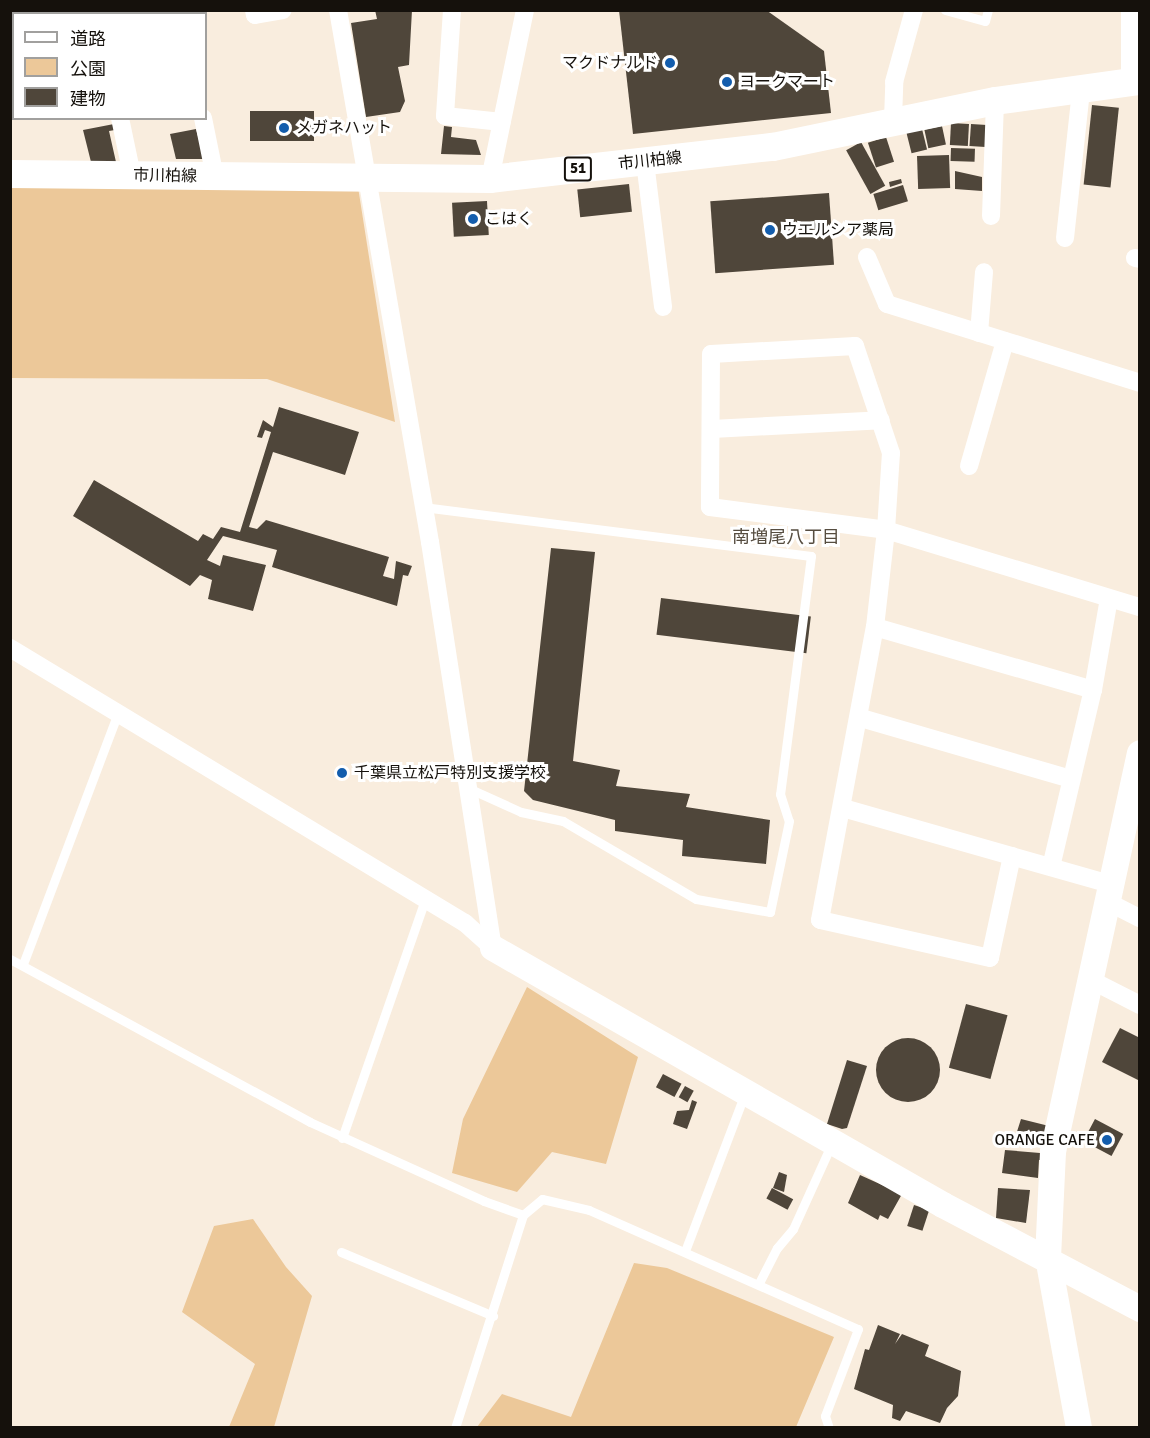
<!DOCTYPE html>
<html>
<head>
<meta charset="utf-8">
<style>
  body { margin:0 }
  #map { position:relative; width:1150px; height:1438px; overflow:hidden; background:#f9edde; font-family:Signika,"Noto Sans JP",sans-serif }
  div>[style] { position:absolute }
  .green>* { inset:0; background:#ecc899 }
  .building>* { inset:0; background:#4f463a; transform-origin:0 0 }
  .round { border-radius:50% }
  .lane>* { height:9px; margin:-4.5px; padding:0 4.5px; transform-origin:4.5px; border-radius:4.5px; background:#fff }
  .street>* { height:18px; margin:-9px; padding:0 9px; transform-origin:9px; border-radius:9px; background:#fff }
  .secondary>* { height:26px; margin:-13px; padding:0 13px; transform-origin:13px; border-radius:13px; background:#fff }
  .primary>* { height:28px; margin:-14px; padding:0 14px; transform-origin:14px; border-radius:14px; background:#fff }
  .dots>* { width:16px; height:16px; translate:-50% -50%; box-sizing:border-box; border:3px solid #fff; border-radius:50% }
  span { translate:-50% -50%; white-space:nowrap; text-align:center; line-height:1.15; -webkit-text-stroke:6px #fff; paint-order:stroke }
  .shield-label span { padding:2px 4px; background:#fff; border:2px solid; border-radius:4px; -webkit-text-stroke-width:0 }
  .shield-label { font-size:15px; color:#15110c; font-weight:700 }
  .poi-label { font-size:16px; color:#15110c }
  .right { translate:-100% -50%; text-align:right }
  .left { translate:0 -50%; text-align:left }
  .street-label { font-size:16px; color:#15110c }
  .neighbourhood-label { font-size:18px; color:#564d40 }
  .frame { position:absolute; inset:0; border:12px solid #15110c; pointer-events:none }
  .legend { position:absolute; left:12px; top:12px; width:195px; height:108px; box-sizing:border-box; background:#fff; border:2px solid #a1a09e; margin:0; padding:8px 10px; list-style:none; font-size:18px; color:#15110c }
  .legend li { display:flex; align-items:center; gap:12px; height:30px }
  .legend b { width:30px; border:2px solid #a1a09e }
</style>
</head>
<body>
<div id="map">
  <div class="green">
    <div style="clip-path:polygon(11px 185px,358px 187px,395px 422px,267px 379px,11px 378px)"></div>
    <div style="clip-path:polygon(527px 987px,638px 1057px,606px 1164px,552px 1152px,517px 1192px,452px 1173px,463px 1119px)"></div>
    <div style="clip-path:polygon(253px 1219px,286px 1267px,312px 1296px,274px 1427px,229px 1427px,255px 1364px,182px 1312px,214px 1226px)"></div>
    <div style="clip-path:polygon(634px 1263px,667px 1268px,834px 1337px,796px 1427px,477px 1427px,502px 1394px,571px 1417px)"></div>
  </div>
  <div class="building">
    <div style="clip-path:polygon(375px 10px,412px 10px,409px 65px,398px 67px,405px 101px,400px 112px,366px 117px,351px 23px,377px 19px)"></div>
    <div style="clip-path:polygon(619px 10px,766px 10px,824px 51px,831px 113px,633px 134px)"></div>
    <div style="left:1092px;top:105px;width:27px;height:80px;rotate:6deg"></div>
    <div style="left:250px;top:111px;width:64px;height:30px"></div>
    <div style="left:951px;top:123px;width:18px;height:22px;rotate:3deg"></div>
    <div style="clip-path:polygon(114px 124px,115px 130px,109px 131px,116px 162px,91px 162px,83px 130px)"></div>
    <div style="left:971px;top:124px;width:16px;height:22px;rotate:4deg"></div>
    <div style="clip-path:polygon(444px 126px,452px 127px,451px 137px,476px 140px,481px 155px,441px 154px)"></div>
    <div style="left:942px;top:126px;width:19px;height:18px;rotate:78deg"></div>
    <div style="clip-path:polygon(196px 129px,204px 159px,176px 159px,170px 134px)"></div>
    <div style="left:922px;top:129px;width:21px;height:16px;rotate:76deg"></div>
    <div style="left:886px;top:137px;width:26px;height:19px;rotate:72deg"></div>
    <div style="left:861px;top:142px;width:50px;height:17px;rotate:61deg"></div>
    <div style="left:951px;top:148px;width:24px;height:13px;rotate:2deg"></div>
    <div style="left:949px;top:155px;width:33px;height:32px;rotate:88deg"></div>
    <div style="clip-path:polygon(955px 171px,982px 177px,982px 191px,955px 189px)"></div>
    <div style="clip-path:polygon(901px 179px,902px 183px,890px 187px,889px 182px)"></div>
    <div style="left:629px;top:184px;width:28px;height:52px;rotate:84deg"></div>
    <div style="left:903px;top:185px;width:17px;height:31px;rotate:73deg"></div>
    <div style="left:829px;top:193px;width:72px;height:119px;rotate:86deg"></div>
    <div style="left:487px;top:201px;width:34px;height:35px;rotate:87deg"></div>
    <div style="clip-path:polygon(279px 407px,359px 432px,345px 475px,273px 452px,249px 527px,257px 529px,266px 520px,389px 557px,383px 576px,394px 579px,396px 561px,412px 566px,408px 576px,403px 575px,397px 606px,272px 567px,277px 550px,223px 536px,207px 560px,220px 566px,223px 555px,266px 565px,253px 611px,208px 599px,212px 580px,200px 575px,190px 586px,73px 516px,94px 480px,198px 541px,203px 534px,213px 539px,221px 527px,240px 532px,271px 432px,265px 430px,262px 438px,257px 437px,263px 420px,273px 427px)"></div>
    <div style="clip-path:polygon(551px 548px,595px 552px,573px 761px,620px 770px,616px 786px,690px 794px,686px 807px,770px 820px,766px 864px,682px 856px,683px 840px,615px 831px,615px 820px,533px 800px,524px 791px)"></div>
    <div style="left:661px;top:598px;width:151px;height:37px;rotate:7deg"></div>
    <div style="left:966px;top:1004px;width:43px;height:66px;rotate:15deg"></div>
    <div style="clip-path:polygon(1120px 1028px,1140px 1038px,1140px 1081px,1102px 1062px)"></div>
    <div class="round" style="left:876px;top:1038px;width:64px;height:64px"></div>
    <div style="clip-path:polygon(847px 1060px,867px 1066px,847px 1128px,842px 1129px,827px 1124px)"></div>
    <div style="left:663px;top:1074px;width:21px;height:15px;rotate:28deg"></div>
    <div style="left:685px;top:1086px;width:10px;height:13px;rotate:29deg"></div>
    <div style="clip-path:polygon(692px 1100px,697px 1102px,687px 1129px,673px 1124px,677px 1111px,689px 1110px)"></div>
    <div style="clip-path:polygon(1021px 1119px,1049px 1126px,1045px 1140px,1038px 1139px,1033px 1145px,1014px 1141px)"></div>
    <div style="left:1095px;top:1119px;width:32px;height:25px;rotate:28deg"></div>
    <div style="clip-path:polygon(1005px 1150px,1040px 1153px,1043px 1160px,1039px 1160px,1038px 1178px,1002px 1173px)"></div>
    <div style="clip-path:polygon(779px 1172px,787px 1175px,784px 1192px,773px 1188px)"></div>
    <div style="clip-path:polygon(860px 1175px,902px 1194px,888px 1219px,880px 1215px,878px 1220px,848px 1203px)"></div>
    <div style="left:772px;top:1188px;width:24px;height:12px;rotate:28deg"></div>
    <div style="clip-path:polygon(998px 1188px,1030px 1190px,1026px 1223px,996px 1218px)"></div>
    <div style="left:914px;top:1205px;width:16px;height:22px;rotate:18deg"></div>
    <div style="clip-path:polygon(878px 1325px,900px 1334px,895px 1344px,902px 1334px,929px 1345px,925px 1356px,961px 1371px,958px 1396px,947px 1408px,940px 1423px,906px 1411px,900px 1421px,892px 1418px,893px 1405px,854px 1389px,865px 1349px,869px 1350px)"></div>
  </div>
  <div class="lane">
    <div style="left:945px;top:10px;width:41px;rotate:15.4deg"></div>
    <div style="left:985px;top:21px;width:11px;rotate:-75deg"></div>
    <div style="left:423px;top:507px;width:391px;rotate:7.2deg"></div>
    <div style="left:811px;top:556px;width:240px;rotate:97.4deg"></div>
    <div style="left:780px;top:794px;width:28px;rotate:72deg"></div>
    <div style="left:789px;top:821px;width:93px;rotate:101.8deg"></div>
    <div style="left:770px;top:912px;width:75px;rotate:-170deg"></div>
    <div style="left:696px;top:899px;width:154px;rotate:-149.6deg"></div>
    <div style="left:563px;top:821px;width:43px;rotate:-167.9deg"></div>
    <div style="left:521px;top:812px;width:56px;rotate:-155.7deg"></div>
    <div style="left:10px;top:959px;width:341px;rotate:28.5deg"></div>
    <div style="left:310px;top:1122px;width:191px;rotate:24.4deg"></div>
    <div style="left:484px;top:1201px;width:41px;rotate:19.7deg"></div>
    <div style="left:523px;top:1215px;width:25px;rotate:-40deg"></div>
    <div style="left:542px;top:1199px;width:48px;rotate:13.2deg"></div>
    <div style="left:589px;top:1210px;width:294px;rotate:23.9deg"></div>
    <div style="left:858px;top:1329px;width:93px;rotate:110.8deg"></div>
    <div style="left:825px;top:1416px;width:13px;rotate:72deg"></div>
    <div style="left:23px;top:964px;width:268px;rotate:-69.3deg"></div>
    <div style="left:342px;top:1138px;width:252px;rotate:-70.8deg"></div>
    <div style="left:685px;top:1251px;width:169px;rotate:-69.2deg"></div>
    <div style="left:341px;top:1252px;width:165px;rotate:22.8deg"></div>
    <div style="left:759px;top:1283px;width:39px;rotate:-63deg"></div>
    <div style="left:777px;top:1248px;width:25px;rotate:-50deg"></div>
    <div style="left:793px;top:1229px;width:94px;rotate:-65.6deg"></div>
    <div style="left:455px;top:1428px;width:224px;rotate:-72.3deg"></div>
  </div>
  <div class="street">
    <div style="left:180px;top:10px;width:4px;rotate:90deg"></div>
    <div style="left:254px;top:10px;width:5px;rotate:79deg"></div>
    <div style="left:255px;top:15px;width:28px;rotate:-10deg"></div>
    <div style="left:338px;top:10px;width:540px;rotate:80.19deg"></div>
    <div style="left:430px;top:542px;width:411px;rotate:81.2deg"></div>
    <div style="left:452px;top:10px;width:106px;rotate:93.8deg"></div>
    <div style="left:445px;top:116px;width:57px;rotate:6deg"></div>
    <div style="left:1130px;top:10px;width:73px;rotate:90deg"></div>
    <div style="left:120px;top:118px;width:58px;rotate:78.1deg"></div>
    <div style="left:203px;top:118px;width:60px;rotate:78.5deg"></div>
    <div style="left:893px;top:120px;width:38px;rotate:-88deg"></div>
    <div style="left:894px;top:82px;width:75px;rotate:-74.5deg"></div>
    <div style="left:645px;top:162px;width:146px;rotate:82.9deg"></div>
    <div style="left:490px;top:179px;width:173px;rotate:-78.3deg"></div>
    <div style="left:991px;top:216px;width:115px;rotate:-88deg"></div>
    <div style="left:1065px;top:238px;width:148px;rotate:-83.8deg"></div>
    <div style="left:867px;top:257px;width:51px;rotate:66.9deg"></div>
    <div style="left:887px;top:304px;width:265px;rotate:17.3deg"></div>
    <div style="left:1135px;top:258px;width:5px;rotate:11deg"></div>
    <div style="left:979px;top:333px;width:61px;rotate:-85.3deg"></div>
    <div style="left:712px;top:429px;width:169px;rotate:-3deg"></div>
    <div style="left:969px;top:466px;width:130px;rotate:-73.9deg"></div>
    <div style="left:875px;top:627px;width:227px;rotate:16.1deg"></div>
    <div style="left:10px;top:648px;width:532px;rotate:31.15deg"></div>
    <div style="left:465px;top:923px;width:38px;rotate:42deg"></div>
    <div style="left:861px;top:718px;width:219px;rotate:16.2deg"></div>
    <div style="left:843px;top:808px;width:278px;rotate:15.9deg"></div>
    <div style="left:1012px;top:856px;width:104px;rotate:102.2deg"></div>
    <div style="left:990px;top:958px;width:174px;rotate:-167.4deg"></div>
    <div style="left:820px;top:920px;width:298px;rotate:-79.4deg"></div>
    <div style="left:875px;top:627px;width:98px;rotate:-83.5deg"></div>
    <div style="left:886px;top:530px;width:77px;rotate:-86.3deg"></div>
    <div style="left:891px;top:453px;width:113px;rotate:-108.6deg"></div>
    <div style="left:855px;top:346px;width:144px;rotate:176.8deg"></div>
    <div style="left:711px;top:354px;width:153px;rotate:90.4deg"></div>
    <div style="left:710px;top:507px;width:177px;rotate:7.4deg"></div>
    <div style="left:886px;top:530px;width:265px;rotate:16.9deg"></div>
    <div style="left:1051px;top:867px;width:182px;rotate:-76.7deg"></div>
    <div style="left:1093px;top:690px;width:93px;rotate:-80.1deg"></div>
    <div style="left:1106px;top:901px;width:38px;rotate:27deg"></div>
    <div style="left:1089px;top:979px;width:57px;rotate:27deg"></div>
  </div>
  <div class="secondary">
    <div style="left:493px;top:948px;width:518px;rotate:29.73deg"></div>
    <div style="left:943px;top:1205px;width:223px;rotate:27.8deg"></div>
    <div style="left:1079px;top:1428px;width:173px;rotate:-100.3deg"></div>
    <div style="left:1048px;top:1258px;width:106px;rotate:-87.3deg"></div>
    <div style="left:1053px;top:1152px;width:408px;rotate:-77.7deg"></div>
  </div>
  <div class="primary">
    <div style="left:10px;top:174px;width:480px;rotate:0.6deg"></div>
    <div style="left:490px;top:179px;width:285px;rotate:-6.5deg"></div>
    <div style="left:773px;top:147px;width:227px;rotate:-11.7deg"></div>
    <div style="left:995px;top:101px;width:146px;rotate:-7.9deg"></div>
  </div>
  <div class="dots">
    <div style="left:670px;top:63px;background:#135dad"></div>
    <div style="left:727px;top:82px;background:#135dad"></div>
    <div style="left:284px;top:128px;background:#135dad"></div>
    <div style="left:473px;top:219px;background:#135dad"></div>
    <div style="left:770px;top:230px;background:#135dad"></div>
    <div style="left:342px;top:773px;background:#135dad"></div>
    <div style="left:1107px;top:1140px;background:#135dad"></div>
  </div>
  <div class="shield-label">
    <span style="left:578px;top:169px">51</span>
  </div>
  <div class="poi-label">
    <span class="right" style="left:658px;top:63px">マクドナルド</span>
    <span class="left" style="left:739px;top:82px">ヨークマート</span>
    <span class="left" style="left:296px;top:128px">メガネハット</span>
    <span class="left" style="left:485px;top:219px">こはく</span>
    <span class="left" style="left:782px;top:230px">ウエルシア薬局</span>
    <span class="left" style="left:354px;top:773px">千葉県立松戸特別支援学校</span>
    <span class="right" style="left:1095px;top:1140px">ORANGE CAFE</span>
  </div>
  <div class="street-label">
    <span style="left:650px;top:161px;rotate:-6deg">市川柏線</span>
    <span style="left:165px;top:176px;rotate:1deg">市川柏線</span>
  </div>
  <div class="neighbourhood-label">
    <span style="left:786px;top:537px">南増尾八丁目</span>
  </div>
  <div class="frame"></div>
  <ul class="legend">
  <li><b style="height:8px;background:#fff"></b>道路</li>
  <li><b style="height:16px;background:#ecc899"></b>公園</li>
  <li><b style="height:16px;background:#4f463a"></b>建物</li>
  </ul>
</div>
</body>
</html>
